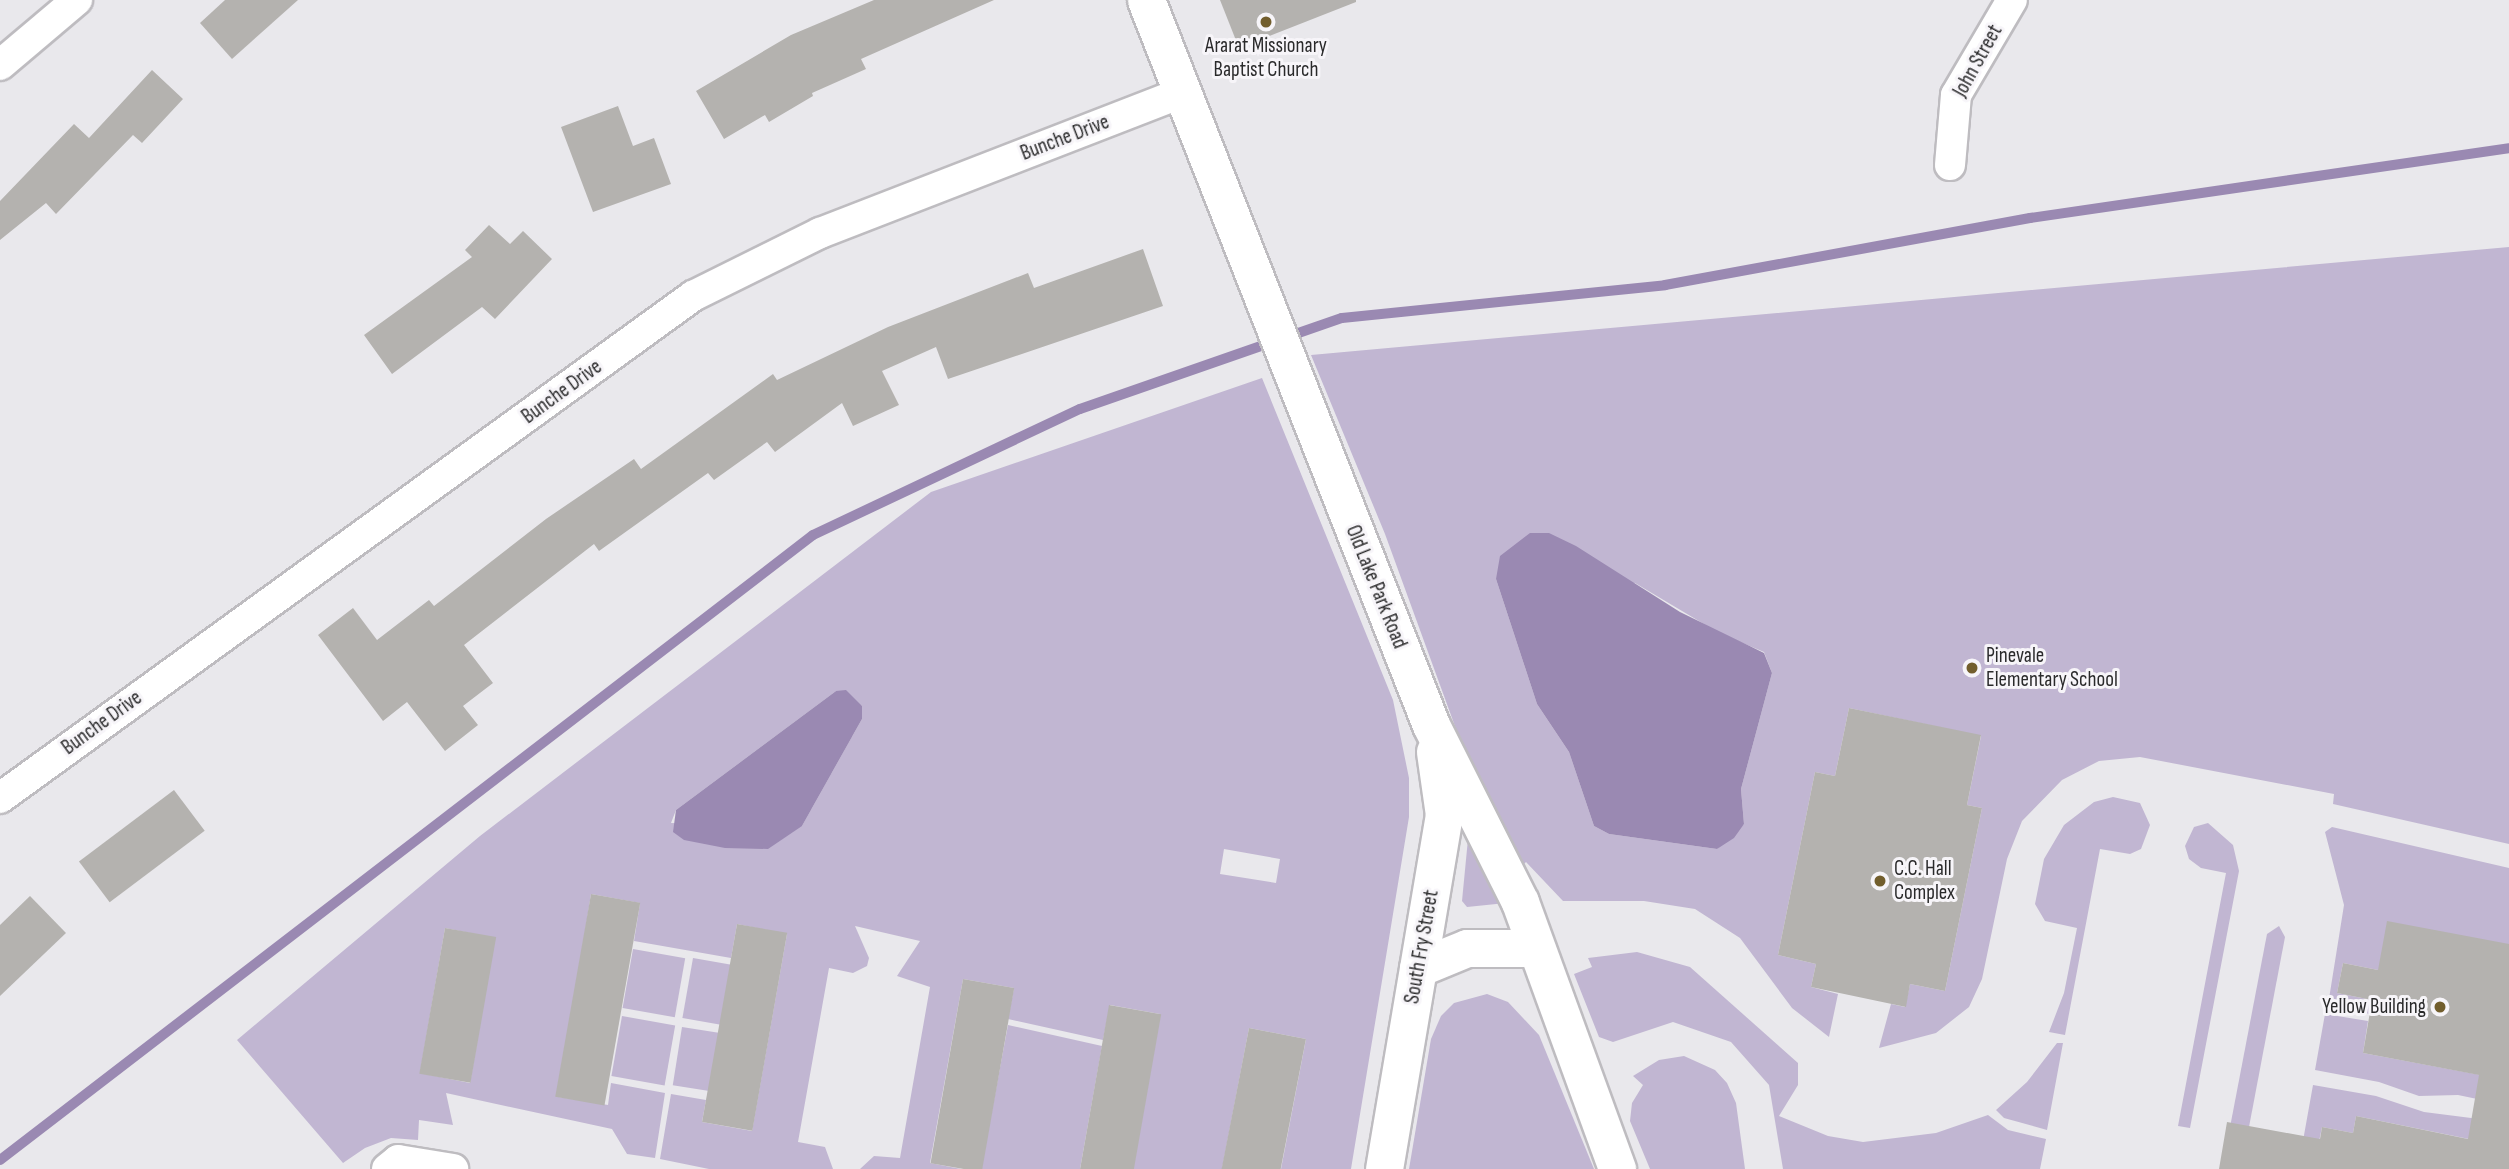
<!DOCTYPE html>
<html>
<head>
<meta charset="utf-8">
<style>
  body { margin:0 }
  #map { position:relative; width:2509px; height:1169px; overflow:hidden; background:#e9e8ec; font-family:"Sofia Sans Condensed",sans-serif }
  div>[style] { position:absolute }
  .green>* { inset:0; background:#c1b6d2; transform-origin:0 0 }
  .water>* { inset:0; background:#9a89b2 }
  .stream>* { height:10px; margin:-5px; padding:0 5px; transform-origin:5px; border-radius:5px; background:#9a89b2 }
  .building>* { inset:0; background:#b4b2af; transform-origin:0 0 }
  .roads { filter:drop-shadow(2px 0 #bebcc0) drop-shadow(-2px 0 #bebcc0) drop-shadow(0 2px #bebcc0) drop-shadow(0 -2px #bebcc0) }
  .minor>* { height:30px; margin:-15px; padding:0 15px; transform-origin:15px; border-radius:15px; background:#fff }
  .tertiary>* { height:37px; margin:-18.5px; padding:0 18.5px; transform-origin:18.5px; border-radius:18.5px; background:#fff }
  .dots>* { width:19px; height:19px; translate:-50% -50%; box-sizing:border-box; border:4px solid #f7f5f9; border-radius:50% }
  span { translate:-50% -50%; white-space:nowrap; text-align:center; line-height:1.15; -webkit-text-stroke:6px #f7f5f9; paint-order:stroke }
  .poi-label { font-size:21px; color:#2a2a2b }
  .left { translate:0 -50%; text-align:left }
  .right { translate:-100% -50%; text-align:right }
  .street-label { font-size:21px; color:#2a2a2b }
</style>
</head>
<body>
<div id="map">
  <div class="green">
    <div style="clip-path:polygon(evenodd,2509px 247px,2509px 844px,2333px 804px,2334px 794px,2140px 757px,2099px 761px,2062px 780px,2022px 821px,2007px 859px,1982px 979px,1969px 1007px,1936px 1033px,1879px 1048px,1891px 1004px,1905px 1007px,1910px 984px,1945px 991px,1982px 808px,1967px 805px,1981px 736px,1849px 708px,1835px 776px,1815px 772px,1778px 955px,1816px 964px,1811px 987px,1838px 994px,1829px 1037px,1792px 1008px,1740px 938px,1695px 909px,1644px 901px,1563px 901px,1526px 862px,1517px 871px,1483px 803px,1385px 534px,1311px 355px,2509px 247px,1496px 579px,1635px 583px,1719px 633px,1764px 652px,1772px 673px,1741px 789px,1744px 824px,1717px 849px,1609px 834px,1594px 826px,1569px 752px,1537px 704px,1496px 579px)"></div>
    <div style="clip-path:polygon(evenodd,1262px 378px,1393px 700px,1409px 778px,1409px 817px,1351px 1169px,1281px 1169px,1306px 1039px,1249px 1028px,1222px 1169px,1133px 1169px,1160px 1014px,1110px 1005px,1103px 1040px,1008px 1019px,1014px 988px,963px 979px,930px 1163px,961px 1169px,860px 1169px,874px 1156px,900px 1158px,930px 987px,897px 976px,920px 941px,855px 926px,869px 958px,867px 966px,853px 973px,829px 968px,798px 1142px,825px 1147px,833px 1169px,709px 1169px,660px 1159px,671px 1094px,706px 1100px,702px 1122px,752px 1131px,787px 934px,737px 924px,731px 958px,634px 941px,640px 903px,591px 894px,559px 1097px,608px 1105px,611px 1083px,665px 1093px,655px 1158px,627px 1154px,612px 1129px,446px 1093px,453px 1125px,419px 1120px,418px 1140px,391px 1138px,365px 1148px,343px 1163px,237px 1040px,480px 836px,931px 492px,1262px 378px,836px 691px,862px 706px,862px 719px,802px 826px,671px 823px,676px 810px,836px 691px,1262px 378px,1224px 849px,1280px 859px,1276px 883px,1220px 874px,1224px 849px,1262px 378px,445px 928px,495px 938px,470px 1083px,420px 1073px,445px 928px)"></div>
    <div style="clip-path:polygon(2113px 797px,2140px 803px,2150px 825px,2141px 849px,2130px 854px,2100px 849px,2065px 1035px,2049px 1032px,2064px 993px,2077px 928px,2045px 921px,2035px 904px,2044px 859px,2064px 825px,2094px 802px)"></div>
    <div style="clip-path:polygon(2208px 823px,2233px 845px,2239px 871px,2190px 1128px,2178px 1126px,2226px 873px,2201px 868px,2189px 859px,2185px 846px,2194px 827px)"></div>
    <div style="clip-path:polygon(2332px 827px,2509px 868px,2509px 944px,2378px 970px,2343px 963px,2337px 993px,2372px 1000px,2370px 1014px,2328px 1005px,2344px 905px,2325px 832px)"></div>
    <div style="clip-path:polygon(1468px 839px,1506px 903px,1467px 907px,1462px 901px)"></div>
    <div style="clip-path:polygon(2279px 926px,2285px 937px,2249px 1127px,2222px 1169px,2267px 934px)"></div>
    <div style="left:633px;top:949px;width:53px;height:60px;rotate:10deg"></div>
    <div style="clip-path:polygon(1637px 952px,1690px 967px,1798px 1063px,1798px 1085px,1779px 1116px,1828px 1136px,1863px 1142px,1936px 1133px,1988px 1115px,2008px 1130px,2046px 1139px,2040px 1169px,1783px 1169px,1769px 1085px,1731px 1042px,1673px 1022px,1613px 1042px,1599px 1037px,1574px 974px,1592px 967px,1588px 958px)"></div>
    <div style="left:693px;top:958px;width:39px;height:61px;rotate:10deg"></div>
    <div style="clip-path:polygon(1487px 994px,1508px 1002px,1539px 1035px,1594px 1169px,1409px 1169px,1431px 1039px,1441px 1016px,1454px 1003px)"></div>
    <div style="clip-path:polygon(2325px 1014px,2368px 1021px,2363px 1053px,2486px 1076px,2482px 1100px,2458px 1095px,2419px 1096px,2379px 1082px,2315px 1070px)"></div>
    <div style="left:622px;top:1016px;width:54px;height:61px;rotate:10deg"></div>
    <div style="clip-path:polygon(1008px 1025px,1102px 1046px,1080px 1169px,981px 1169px)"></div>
    <div style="left:682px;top:1027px;width:37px;height:59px;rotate:9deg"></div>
    <div style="clip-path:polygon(2057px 1043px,2063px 1043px,2047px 1130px,2004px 1118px,1996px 1110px,2027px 1082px)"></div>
    <div style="clip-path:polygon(1684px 1056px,1715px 1070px,1727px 1083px,1736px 1103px,1745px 1169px,1650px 1169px,1630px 1121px,1632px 1103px,1643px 1085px,1633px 1076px,1659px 1060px)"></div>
    <div style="clip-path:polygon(2313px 1085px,2376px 1096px,2424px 1112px,2479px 1119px,2469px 1139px,2356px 1116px,2353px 1133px,2322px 1127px,2314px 1166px,2299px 1163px)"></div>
  </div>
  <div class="water">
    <div style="clip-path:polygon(1530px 533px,1549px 533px,1576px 546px,1680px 612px,1764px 653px,1772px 673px,1741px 789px,1744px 824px,1734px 838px,1717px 849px,1609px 834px,1594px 826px,1569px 752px,1537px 704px,1496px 579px,1500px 556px)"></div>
    <div style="clip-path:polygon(846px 690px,862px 706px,862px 719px,802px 826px,768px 849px,725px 848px,684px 840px,673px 832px,676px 810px,836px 691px)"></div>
  </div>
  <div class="stream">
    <div style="left:0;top:1160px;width:1025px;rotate:-37.55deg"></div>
    <div style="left:813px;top:535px;width:295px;rotate:-25.3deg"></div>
    <div style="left:1080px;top:409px;width:277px;rotate:-19.2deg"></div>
    <div style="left:1342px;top:318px;width:325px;rotate:-5.8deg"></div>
    <div style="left:1665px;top:285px;width:371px;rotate:-10.4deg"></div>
    <div style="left:2030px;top:218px;width:484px;rotate:-8.3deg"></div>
  </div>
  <div class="building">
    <div style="clip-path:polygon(225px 0,298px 0,232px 59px,200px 23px)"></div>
    <div style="clip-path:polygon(874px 0,994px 0,861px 59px,866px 69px,812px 93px,813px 96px,769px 122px,765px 115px,724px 139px,696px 91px,791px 35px)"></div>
    <div style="clip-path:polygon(1220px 0,1356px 0,1356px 2px,1239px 48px)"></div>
    <div style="clip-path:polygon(152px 70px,183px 99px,142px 143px,133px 135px,56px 214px,46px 203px,0 240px,0 201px,74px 124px,89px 138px)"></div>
    <div style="clip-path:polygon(618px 106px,633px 146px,654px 138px,671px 184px,593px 212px,561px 127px)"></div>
    <div style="clip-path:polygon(489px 225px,510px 244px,523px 231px,552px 259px,495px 319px,482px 307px,392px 374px,364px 335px,472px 257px,465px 250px)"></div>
    <div style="clip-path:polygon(1143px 249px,1163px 306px,948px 379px,936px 347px,882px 371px,899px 405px,853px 426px,842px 403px,775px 452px,767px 442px,714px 480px,708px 473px,599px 551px,594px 544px,464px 645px,493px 683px,463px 706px,478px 725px,445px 751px,407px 702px,383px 721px,318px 635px,353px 608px,377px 640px,429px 600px,434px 606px,546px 519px,634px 459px,641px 469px,773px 374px,777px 380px,888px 327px,1028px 273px,1034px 288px)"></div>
    <div style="clip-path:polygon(1849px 708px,1981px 735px,1967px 805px,1982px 808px,1945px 991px,1910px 984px,1906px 1007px,1811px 987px,1816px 964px,1778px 955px,1815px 772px,1835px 776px)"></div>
    <div style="left:174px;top:790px;width:51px;height:119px;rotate:53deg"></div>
    <div style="left:591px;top:894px;width:50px;height:206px;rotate:10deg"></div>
    <div style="clip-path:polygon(30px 896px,66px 933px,0 996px,0 925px)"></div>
    <div style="clip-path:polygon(2387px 921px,2509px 944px,2509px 1169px,2219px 1169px,2227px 1122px,2320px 1139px,2322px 1127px,2353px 1133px,2356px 1116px,2468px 1139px,2479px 1075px,2363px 1053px,2372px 1000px,2337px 993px,2343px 963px,2378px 970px)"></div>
    <div style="left:737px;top:924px;width:51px;height:201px;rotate:10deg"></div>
    <div style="left:445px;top:928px;width:52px;height:148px;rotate:10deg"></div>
    <div style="left:963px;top:979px;width:52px;height:187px;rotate:10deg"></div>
    <div style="left:1109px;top:1005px;width:53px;height:167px;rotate:10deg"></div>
    <div style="left:1249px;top:1028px;width:58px;height:144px;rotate:11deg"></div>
  </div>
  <div class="roads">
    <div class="minor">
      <div style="left:0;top:65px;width:101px;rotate:-40.2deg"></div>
      <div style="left:1950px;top:165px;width:70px;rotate:-85.1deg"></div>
      <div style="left:1956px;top:95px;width:110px;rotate:-59.5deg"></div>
      <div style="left:0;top:798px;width:856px;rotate:-35.92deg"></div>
      <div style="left:693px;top:296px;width:142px;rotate:-26.4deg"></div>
      <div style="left:820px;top:233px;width:389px;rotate:-21.2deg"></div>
      <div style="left:387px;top:1169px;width:14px;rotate:-39deg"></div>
      <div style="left:398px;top:1160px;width:56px;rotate:9.3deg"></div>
    </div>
    <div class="tertiary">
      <div style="left:1146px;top:0;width:779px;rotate:68.54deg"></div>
      <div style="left:1431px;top:725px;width:198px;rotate:63.3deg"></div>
      <div style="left:1520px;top:902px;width:284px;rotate:70deg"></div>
      <div style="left:1418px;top:968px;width:53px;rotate:-22.2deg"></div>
      <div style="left:1467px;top:948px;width:67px"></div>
      <div style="left:1384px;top:1169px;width:359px;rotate:-80.4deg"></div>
      <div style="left:1444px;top:815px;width:64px;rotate:-98.1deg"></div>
    </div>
  </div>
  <div class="dots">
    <div style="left:1266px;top:22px;background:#725e2d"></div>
    <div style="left:1972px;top:668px;background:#725e2d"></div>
    <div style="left:1880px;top:881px;background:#725e2d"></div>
    <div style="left:2440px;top:1007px;background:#725e2d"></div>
  </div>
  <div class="poi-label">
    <span style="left:1266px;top:58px">Ararat Missionary<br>Baptist Church</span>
    <span class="left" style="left:1986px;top:668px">Pinevale<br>Elementary School</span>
    <span class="left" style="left:1894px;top:881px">C.C. Hall<br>Complex</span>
    <span class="right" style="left:2426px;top:1007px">Yellow Building</span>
  </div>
  <div class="street-label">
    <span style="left:1978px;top:61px;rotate:-61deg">John Street</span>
    <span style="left:1065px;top:138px;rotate:-21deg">Bunche Drive</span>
    <span style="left:562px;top:392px;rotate:-36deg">Bunche Drive</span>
    <span style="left:1376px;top:587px;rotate:68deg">Old Lake Park Road</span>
    <span style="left:102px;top:723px;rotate:-36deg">Bunche Drive</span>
    <span style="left:1422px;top:947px;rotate:-80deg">South Fry Street</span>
  </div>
</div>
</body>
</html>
